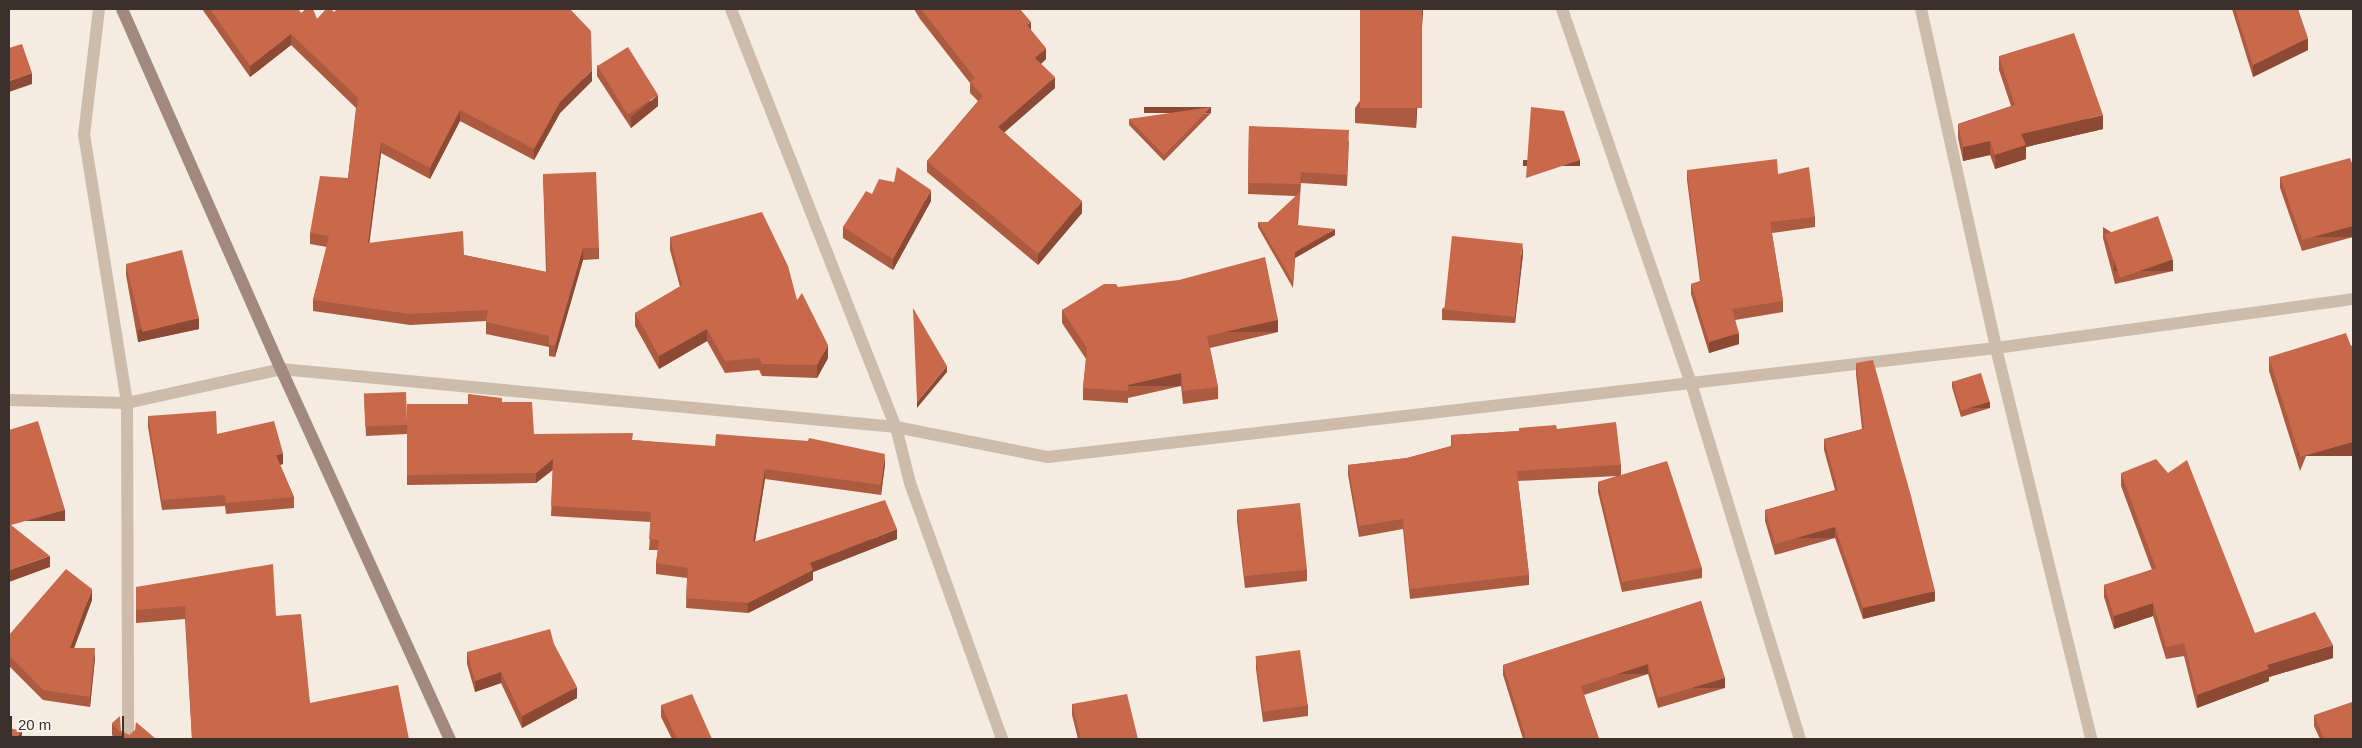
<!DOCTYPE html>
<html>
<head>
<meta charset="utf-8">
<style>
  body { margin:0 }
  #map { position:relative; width:2362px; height:748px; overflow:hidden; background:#f4ebe1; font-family:Arial,sans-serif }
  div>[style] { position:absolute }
  .street>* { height:12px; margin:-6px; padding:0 6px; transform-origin:6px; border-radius:6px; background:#cdbbac }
  .secondary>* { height:12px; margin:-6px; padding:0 6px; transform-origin:6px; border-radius:6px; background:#a18a7d }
  .wall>* { inset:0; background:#ac5a40 }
  .shaded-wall>* { inset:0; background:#8c4a34; transform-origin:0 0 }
  .building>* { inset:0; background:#c8694b; transform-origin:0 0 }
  span { translate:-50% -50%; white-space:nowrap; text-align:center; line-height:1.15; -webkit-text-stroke:4.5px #fbf5ee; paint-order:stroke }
  .frame { position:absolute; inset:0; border:10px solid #3b302b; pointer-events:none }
  .scale { position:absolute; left:10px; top:716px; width:114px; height:22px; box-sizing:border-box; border:2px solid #3b302b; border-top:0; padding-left:6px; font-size:15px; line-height:18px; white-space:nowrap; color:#3b302b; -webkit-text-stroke:4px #fbf5ee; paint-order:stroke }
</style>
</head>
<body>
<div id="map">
  <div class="street">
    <div style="left:99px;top:9px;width:126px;rotate:96.8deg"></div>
    <div style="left:84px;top:134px;width:272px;rotate:80.9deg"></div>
    <div style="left:127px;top:403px;width:336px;rotate:89.8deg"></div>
    <div style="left:731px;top:9px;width:449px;rotate:68.5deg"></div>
    <div style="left:896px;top:427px;width:58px;rotate:76deg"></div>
    <div style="left:910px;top:483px;width:272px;rotate:70.2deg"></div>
    <div style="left:1562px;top:9px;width:396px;rotate:71deg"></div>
    <div style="left:1691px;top:383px;width:372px;rotate:73deg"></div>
    <div style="left:1921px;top:9px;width:347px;rotate:77.5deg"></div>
    <div style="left:1996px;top:348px;width:402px;rotate:76.3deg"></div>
    <div style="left:9px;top:400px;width:118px;rotate:1.5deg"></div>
    <div style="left:127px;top:403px;width:158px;rotate:-12.4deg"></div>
    <div style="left:281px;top:369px;width:618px;rotate:5.39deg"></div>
    <div style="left:896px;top:427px;width:155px;rotate:11.2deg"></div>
    <div style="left:1048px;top:457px;width:954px;rotate:-6.56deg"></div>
    <div style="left:1996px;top:348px;width:360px;rotate:-7.8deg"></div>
  </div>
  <div class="secondary">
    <div style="left:122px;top:9px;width:394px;rotate:66.2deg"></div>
    <div style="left:281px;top:369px;width:407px;rotate:65.5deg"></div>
  </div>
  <div class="wall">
    <div style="clip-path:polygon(202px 9px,298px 9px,301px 13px,317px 19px,334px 12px,592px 81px,560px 113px,534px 160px,460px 121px,430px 179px,381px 153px,369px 243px,464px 255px,546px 272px,543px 174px,599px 248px,599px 259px,583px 260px,555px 357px,549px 356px,549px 347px,486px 334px,486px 321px,410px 325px,313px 311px,313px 300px,327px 247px,310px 244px,310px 233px,348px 178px,356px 108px,291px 45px,250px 77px)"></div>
    <div style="clip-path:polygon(914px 9px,1020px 9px,1046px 59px,1041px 64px,1055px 88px,1004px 132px,1082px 213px,1038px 265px,927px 172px,927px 161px,978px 101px,970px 93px,970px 83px,920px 19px)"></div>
    <div style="clip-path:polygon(1423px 9px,1416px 128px,1355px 123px,1355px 108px)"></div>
    <div style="clip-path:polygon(2232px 9px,2298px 9px,2308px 50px,2253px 77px)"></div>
    <div style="clip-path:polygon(1999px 56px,2103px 129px,2026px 147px,2026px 159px,1995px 169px,1990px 155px,1963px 161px,1958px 138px,1958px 124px,2011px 106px,1999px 70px)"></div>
    <div style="clip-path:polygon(597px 65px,658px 106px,631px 128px,597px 76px)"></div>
    <div style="clip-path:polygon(1211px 113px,1164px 161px,1129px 125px,1129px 119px)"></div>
    <div style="clip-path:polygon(1249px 126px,1349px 141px,1347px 186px,1301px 183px,1298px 225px,1335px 235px,1295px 258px,1293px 288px,1258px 227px,1258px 222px,1268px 222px,1296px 196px,1248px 194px)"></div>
    <div style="clip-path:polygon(2353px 166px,2353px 237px,2302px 251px,2280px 188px,2280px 177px)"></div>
    <div style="clip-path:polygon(1687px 170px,1778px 174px,1815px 217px,1815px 227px,1772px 233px,1783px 301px,1783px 312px,1735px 320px,1739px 344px,1709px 353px,1691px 294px,1691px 284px,1700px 281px,1687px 180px)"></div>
    <div style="clip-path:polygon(872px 194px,931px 201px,893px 270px,843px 238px,843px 227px)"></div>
    <div style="clip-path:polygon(2103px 227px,2173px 271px,2115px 284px,2103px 238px)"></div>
    <div style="clip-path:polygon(670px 237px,797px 300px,828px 358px,817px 378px,762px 376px,759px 370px,725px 373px,707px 341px,659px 369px,635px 326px,635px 313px,680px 287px,670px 250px)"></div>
    <div style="clip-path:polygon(1523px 254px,1515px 323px,1442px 320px,1442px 309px)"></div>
    <div style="clip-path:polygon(126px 264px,199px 329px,138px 342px,126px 275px)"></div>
    <div style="clip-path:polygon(1118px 287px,1278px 332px,1210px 348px,1218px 387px,1218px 399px,1183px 404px,1181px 386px,1128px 398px,1128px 403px,1083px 400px,1083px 388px,1086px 359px,1062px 323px,1062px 310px)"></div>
    <div style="clip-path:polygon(2351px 346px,2300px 471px,2269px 371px,2269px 357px)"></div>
    <div style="clip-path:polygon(1856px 363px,1935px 601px,1863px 619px,1835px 538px,1775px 555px,1765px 521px,1765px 510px,1835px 490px,1824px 450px,1824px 439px,1862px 429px,1856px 374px)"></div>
    <div style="clip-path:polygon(1952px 381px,1990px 408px,1961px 417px,1952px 387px)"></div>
    <div style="clip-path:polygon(364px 393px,407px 424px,468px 404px,468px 394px,502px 402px,534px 434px,633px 440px,885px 464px,881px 495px,765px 479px,755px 542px,897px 539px,813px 572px,813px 580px,748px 613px,686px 608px,687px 578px,656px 574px,656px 563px,658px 550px,649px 550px,651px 522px,551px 516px,553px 470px,536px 483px,407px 485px,407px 434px,366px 436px)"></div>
    <div style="clip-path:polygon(148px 416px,217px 434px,283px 464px,280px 465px,294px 497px,294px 508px,226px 514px,225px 506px,162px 510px,148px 427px)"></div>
    <div style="clip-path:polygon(1557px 429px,1621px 465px,1621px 475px,1702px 568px,1702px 578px,1622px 592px,1598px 492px,1598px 482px,1617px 476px,1518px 481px,1529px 575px,1529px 585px,1410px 599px,1403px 529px,1359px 537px,1348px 475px,1348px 465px,1407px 458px,1451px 446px,1451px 435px)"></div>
    <div style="clip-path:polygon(2121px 473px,2255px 633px,2333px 658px,2269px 677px,2269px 681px,2197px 708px,2184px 656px,2166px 659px,2153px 616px,2114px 629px,2104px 597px,2104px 585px,2152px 570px,2121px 486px)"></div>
    <div style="clip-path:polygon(1237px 510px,1307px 570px,1307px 581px,1245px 588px,1237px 521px)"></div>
    <div style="clip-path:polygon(136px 587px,276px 616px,310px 703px,409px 739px,192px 739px,185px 619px,136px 623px)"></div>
    <div style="clip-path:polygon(92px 600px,74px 648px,95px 658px,90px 707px,43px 700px,9px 666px,9px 635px)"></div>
    <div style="clip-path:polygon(1701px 601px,1725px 688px,1658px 708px,1648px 674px,1584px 695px,1599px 739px,1523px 739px,1503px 675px,1503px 665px)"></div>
    <div style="clip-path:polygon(554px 644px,577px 698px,522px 728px,501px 683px,475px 692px,467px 664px,467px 652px)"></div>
    <div style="clip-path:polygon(1256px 658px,1308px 705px,1308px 716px,1263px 722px,1256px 669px)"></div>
    <div style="clip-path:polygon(1072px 704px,1138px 739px,1078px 739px,1072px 715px)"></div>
    <div style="clip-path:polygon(661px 705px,712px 739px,672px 739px,661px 717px)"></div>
    <div style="clip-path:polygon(2314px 715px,2353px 739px,2320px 739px,2314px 726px)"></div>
    <div style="clip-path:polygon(112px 723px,121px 731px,129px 735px,156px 739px,115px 739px,112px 735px)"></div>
  </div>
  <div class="shaded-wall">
    <div style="clip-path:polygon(1422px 9px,1423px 9px,1416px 128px,1416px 112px)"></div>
    <div style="clip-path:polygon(1031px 22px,1031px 33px,1027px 25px)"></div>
    <div style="clip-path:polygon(291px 34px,291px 45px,250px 77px,250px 66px)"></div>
    <div style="clip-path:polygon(2308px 38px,2308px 50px,2253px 77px,2253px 65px)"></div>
    <div style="clip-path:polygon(1046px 48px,1046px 59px,1035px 69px,1035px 58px)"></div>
    <div style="clip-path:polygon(592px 70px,592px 81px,560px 113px,534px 160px,534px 149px,560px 102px)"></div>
    <div style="clip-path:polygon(32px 73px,32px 84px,9px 92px,9px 81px)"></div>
    <div style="clip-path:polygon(1055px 77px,1055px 88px,998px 138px,998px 127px)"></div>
    <div style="clip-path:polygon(658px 95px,658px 106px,631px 128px,631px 117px)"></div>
    <div style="left:1211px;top:107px;width:6px;height:67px;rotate:90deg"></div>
    <div style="clip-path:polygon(460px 110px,460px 121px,430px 179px,430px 168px)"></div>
    <div style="clip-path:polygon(2103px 115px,2103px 129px,2026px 147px,2026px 159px,1995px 169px,1995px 155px,2021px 134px)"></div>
    <div style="clip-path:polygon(1990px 141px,1990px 155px,1963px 161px,1963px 147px)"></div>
    <div style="clip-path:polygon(381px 142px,381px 153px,368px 254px,368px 243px)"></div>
    <div style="left:1580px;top:160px;width:6px;height:57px;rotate:90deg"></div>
    <div style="clip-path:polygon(931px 190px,931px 201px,893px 270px,893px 259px)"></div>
    <div style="clip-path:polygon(1082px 201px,1082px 213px,1038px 265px,1038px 254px)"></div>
    <div style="left:2353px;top:226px;width:11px;height:53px;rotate:90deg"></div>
    <div style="clip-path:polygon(1335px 229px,1335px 235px,1295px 258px,1293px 288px,1295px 252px)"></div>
    <div style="clip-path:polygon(1523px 243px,1523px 254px,1515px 323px,1515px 312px)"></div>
    <div style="clip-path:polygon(583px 248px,583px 260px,555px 357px,555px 346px)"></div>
    <div style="left:2173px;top:260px;width:11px;height:59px;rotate:90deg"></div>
    <div style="clip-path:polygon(199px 318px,199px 329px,138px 342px,138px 330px)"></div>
    <div style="left:1278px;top:320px;width:12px;height:73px;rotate:90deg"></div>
    <div style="clip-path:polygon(707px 329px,707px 341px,659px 369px,659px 356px)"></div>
    <div style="clip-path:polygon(1739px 333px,1739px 344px,1709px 353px,1709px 342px)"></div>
    <div style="clip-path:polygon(828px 345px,828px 358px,817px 378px,817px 365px)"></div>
    <div style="clip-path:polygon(947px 366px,947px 372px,917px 408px,917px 402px)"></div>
    <div style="left:1181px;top:373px;width:13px;height:54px;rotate:90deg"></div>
    <div style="left:1990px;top:402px;width:6px;height:30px;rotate:90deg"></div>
    <div style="left:2353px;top:442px;width:14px;height:55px;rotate:90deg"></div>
    <div style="clip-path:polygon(283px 453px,283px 464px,276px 466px,276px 455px)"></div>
    <div style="clip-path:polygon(885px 454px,885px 464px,881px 495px,881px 485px)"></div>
    <div style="clip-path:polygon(553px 459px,553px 469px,536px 483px,536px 473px)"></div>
    <div style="clip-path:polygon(765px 469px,765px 479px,753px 553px,753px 542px)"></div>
    <div style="left:65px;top:510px;width:11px;height:56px;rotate:90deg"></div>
    <div style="left:1835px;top:527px;width:11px;height:62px;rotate:90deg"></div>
    <div style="clip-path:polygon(897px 529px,897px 539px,813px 572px,813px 580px,748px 613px,748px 603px,810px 563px)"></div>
    <div style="clip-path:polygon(50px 556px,50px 567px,9px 582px,9px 570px)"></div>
    <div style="clip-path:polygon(92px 589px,92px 600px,70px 659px,70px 648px)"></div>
    <div style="clip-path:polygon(1935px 591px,1935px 601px,1863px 619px,1863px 608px)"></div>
    <div style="clip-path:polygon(2153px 603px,2153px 616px,2114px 629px,2114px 616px)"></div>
    <div style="clip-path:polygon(2333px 645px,2333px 658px,2269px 677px,2269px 681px,2197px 708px,2197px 695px,2267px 665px)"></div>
    <div style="clip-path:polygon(95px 648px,95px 658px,90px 707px,90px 697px)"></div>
    <div style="left:1648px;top:664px;width:10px;height:71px;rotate:90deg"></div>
    <div style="clip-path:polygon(501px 672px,501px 683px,475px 692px,475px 681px)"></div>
    <div style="left:1725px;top:678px;width:10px;height:70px;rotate:90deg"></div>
    <div style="clip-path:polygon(577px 687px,577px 698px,522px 728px,522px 716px)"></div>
    <div style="clip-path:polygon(22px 731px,22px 739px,14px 739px)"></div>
  </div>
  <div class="building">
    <div style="clip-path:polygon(210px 9px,298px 9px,301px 13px,306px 9px,313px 9px,317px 19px,326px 9px,331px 9px,334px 12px,337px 9px,570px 9px,591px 31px,592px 70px,560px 102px,534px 149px,460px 110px,430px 168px,381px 142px,368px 243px,463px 231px,464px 255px,547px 272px,543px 174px,596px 172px,599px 248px,583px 248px,555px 346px,549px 345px,549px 336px,486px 322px,488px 310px,410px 314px,313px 300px,329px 236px,310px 233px,320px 176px,348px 178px,358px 98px,291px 34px,250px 66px)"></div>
    <div style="clip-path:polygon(921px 9px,1020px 9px,1031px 22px,1027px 25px,1046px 48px,1035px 58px,1055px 77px,998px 127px,1082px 201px,1038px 254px,927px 161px,983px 96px,970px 82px,975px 78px)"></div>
    <div style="left:1360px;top:9px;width:62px;height:99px"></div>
    <div style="clip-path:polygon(2235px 9px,2298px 9px,2308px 38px,2253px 65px)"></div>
    <div style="clip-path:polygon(2074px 33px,2103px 115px,2021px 134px,2026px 145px,1995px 155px,1990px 141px,1963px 147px,1958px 124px,2015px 105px,1999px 56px)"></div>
    <div style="clip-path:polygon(22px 44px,32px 73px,9px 81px,9px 48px)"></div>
    <div style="left:628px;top:47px;width:57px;height:36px;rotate:58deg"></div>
    <div style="clip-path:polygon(1211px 107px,1164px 155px,1129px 119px)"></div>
    <div style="clip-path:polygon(1531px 107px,1564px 111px,1580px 160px,1526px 178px)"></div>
    <div style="clip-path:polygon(1249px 126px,1349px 130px,1347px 175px,1301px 172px,1300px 184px,1248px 183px)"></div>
    <div style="clip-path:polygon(2350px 158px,2353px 166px,2353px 226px,2302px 240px,2280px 177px)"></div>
    <div style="clip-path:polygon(1777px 159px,1778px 174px,1809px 167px,1815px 217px,1770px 222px,1783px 301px,1732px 309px,1739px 333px,1709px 342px,1691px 284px,1701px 281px,1687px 170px)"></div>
    <div style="clip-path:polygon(897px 167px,931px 190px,893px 259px,843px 227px,866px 191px,872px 194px,879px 179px,894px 182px)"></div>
    <div style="clip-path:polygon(1300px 192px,1297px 225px,1335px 229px,1295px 252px,1293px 282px,1258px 222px,1268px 222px)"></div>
    <div style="clip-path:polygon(762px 212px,788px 266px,797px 300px,802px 293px,828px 345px,817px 365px,762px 364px,759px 358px,725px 361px,707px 329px,659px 356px,635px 313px,682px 285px,670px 237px)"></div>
    <div style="left:2158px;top:216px;width:46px;height:56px;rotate:71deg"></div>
    <div style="left:1452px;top:236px;width:71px;height:74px;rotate:6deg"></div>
    <div style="left:182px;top:250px;width:70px;height:58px;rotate:76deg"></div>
    <div style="clip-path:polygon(1265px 257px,1278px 320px,1207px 336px,1218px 387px,1183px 391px,1181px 373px,1128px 385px,1128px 391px,1083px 388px,1087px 348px,1062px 310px,1104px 284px,1116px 284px,1118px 287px,1179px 280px)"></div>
    <div style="clip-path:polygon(913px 308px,947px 366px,917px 402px)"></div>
    <div style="clip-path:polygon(2346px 333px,2351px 346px,2353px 345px,2353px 442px,2300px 457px,2269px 357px)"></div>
    <div style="clip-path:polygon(1873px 360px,1911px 496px,1935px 591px,1863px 608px,1835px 527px,1775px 544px,1765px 510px,1838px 490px,1824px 439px,1864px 429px,1856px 363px)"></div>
    <div style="left:1981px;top:373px;width:30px;height:30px;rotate:73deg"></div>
    <div style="left:406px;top:392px;width:33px;height:42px;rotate:88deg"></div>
    <div style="clip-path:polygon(468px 394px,502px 398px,502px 402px,532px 402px,534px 434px,633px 433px,632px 440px,715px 446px,716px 434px,808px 441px,809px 438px,885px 454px,881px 485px,765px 469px,753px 542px,885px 500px,897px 529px,810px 563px,813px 570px,748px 603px,686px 598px,688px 568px,656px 563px,659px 540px,649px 539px,651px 512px,551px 506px,553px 459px,536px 473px,407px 475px,407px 404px,469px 404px)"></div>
    <div style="clip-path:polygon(216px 411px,217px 434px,274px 421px,283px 453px,276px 455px,294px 497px,226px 503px,225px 495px,162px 500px,148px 416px)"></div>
    <div style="clip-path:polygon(38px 421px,65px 510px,11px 525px,50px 556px,9px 570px,9px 430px)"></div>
    <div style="clip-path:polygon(1616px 422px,1621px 465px,1517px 471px,1529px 575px,1410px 589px,1403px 519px,1359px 526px,1348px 465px,1407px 458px,1452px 446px,1451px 435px,1519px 431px,1519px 428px,1556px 425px,1557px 429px)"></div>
    <div style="clip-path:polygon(2156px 459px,2168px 473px,2187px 460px,2255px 633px,2315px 612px,2333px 645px,2267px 665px,2269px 669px,2197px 695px,2184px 643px,2166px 647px,2153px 603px,2114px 616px,2104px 585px,2156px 568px,2121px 473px)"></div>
    <div style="clip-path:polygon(1667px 461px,1702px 568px,1622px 582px,1598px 482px)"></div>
    <div style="left:1300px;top:503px;width:67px;height:63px;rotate:84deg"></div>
    <div style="clip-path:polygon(273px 564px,276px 616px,301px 614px,310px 703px,398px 685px,409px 739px,192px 739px,185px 606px,136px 610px,136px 587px)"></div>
    <div style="clip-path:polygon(66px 569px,92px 589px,70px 648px,95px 648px,90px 697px,43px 690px,9px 655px,9px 635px)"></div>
    <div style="clip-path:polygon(1701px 601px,1725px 678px,1658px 698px,1648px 664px,1581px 686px,1599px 739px,1526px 739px,1503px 665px)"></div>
    <div style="clip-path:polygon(550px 629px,554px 644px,577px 687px,522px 716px,501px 672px,475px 681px,467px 652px)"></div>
    <div style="left:1300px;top:650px;width:56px;height:45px;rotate:82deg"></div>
    <div style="clip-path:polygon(692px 694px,712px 739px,677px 739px,661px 705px)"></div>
    <div style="clip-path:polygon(1127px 694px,1138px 739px,1081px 739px,1072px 704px)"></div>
    <div style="clip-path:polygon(2352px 702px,2353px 708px,2353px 739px,2324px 739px,2314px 715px)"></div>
    <div style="clip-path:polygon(120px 716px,121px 731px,129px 735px,135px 730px,136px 722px,156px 739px,125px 739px,112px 723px)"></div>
    <div style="clip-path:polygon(9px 728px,22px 731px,14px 739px,9px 739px)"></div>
  </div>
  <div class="frame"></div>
  <div class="scale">20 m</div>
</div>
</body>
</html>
